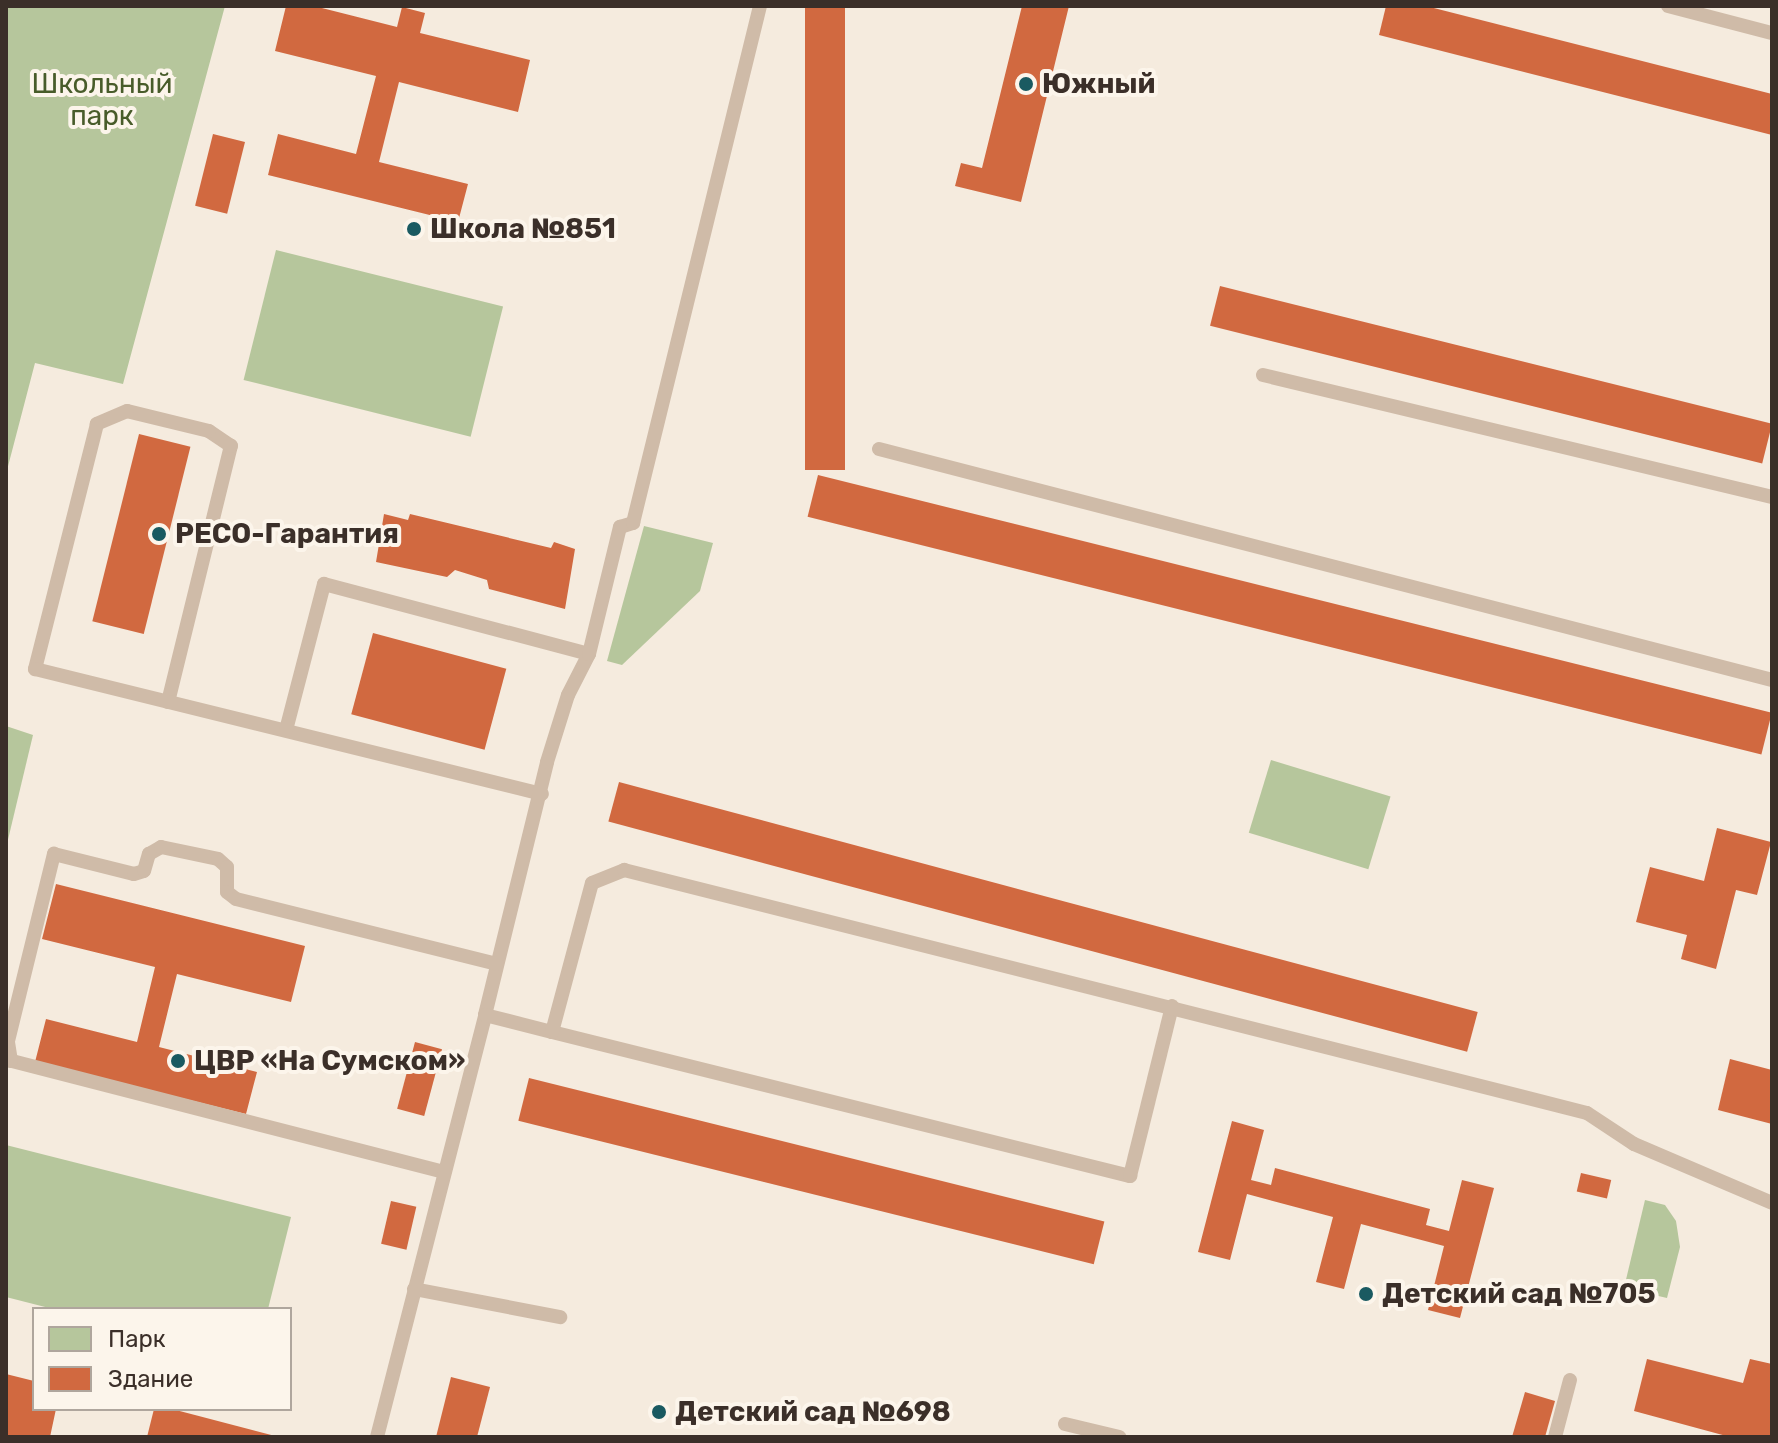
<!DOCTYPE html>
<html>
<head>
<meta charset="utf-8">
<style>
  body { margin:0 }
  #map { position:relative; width:1778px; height:1443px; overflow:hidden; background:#f5ebde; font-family:Rubik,sans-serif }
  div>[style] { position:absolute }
  .green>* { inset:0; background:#b6c69c; transform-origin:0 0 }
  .building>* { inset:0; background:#d16940; transform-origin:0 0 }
  .service>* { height:14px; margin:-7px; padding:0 7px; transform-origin:7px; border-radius:7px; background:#cfbba8 }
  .dots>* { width:22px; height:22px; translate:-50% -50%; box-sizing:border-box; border:4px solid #fcf5eb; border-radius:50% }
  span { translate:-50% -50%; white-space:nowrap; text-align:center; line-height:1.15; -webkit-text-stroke:8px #fcf5eb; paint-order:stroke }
  .park-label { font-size:28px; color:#485c2a }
  .poi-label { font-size:28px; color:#3b2f29; font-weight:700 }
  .left { translate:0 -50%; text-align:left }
  .frame { position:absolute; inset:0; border:8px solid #3b2f29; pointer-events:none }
  .legend { position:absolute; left:32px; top:1307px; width:260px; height:104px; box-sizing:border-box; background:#fcf5eb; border:2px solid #afa69d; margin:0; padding:10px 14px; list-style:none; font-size:24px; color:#3b2f29 }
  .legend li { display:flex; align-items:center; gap:16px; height:40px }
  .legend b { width:40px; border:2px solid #afa69d }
</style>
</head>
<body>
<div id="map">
  <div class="green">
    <div style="clip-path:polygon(6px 6px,225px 6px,123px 384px,35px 363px,6px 474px)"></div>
    <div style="left:276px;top:250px;width:234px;height:134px;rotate:14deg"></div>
    <div style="clip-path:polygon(644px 526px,713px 543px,700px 591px,622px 665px,607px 661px)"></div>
    <div style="clip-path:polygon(6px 726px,33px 735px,6px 848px)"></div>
    <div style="left:1271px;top:760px;width:125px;height:76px;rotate:17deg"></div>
    <div style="clip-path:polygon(6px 1145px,291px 1217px,268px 1309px,53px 1309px,6px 1297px)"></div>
    <div style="clip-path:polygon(1645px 1200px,1665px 1205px,1676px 1221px,1680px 1247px,1667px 1298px,1624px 1288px)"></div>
  </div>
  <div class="building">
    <div style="clip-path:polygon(286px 6px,314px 6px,397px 27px,402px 7px,425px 13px,420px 33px,530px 60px,518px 112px,399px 82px,379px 162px,468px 184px,458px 222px,268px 175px,278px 134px,356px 154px,376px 76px,275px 51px)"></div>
    <div style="left:805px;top:6px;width:40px;height:464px"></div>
    <div style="clip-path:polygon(1022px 6px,1069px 6px,1021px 202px,955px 186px,961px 163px,982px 168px)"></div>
    <div style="clip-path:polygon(1386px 6px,1426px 6px,1772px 94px,1772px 135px,1379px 35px)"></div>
    <div style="left:213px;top:134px;width:33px;height:74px;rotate:14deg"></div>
    <div style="left:1220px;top:286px;width:569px;height:41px;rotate:14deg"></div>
    <div style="left:139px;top:434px;width:53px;height:193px;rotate:14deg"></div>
    <div style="left:818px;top:475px;width:983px;height:43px;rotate:14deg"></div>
    <div style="clip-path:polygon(384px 514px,408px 520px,410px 514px,551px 548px,554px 542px,575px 549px,565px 609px,489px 589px,487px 580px,455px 570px,447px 577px,376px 562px)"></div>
    <div style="left:373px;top:633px;width:138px;height:84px;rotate:15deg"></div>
    <div style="left:619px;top:782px;width:889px;height:41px;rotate:15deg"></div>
    <div style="clip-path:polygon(1717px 828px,1771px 842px,1757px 895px,1736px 890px,1716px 969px,1681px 959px,1687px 935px,1636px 922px,1650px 867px,1704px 881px)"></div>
    <div style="clip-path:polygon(56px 884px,305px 946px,291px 1002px,177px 974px,159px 1047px,257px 1072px,246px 1114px,35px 1062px,46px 1019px,137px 1042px,155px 967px,42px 939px)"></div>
    <div style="left:415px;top:1042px;width:28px;height:69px;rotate:15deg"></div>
    <div style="clip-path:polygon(1730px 1059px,1772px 1070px,1772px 1124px,1718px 1110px)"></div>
    <div style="left:529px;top:1078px;width:593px;height:44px;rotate:14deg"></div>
    <div style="clip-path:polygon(1232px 1121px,1264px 1130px,1251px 1180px,1271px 1185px,1275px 1168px,1430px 1209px,1426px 1225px,1449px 1231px,1462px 1180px,1494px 1188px,1460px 1318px,1428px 1310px,1444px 1246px,1361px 1224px,1344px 1289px,1316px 1282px,1333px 1217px,1247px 1194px,1230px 1260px,1198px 1252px)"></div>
    <div style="left:1581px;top:1173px;width:31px;height:19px;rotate:13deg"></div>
    <div style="left:391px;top:1201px;width:26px;height:44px;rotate:13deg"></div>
    <div style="clip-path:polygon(1647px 1359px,1743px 1383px,1750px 1359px,1772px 1364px,1772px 1437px,1730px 1437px,1634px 1411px)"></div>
    <div style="clip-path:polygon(6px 1374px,34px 1381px,34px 1409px,56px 1409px,50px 1437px,6px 1437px)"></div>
    <div style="clip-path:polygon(451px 1377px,490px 1387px,477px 1437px,436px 1437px)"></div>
    <div style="clip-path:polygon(1525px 1392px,1555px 1401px,1545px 1437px,1512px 1437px)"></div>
    <div style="clip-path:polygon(154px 1409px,172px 1409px,279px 1437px,147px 1437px)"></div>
  </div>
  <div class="service">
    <div style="left:1668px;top:6px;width:107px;rotate:14.6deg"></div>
    <div style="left:1263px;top:375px;width:523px;rotate:13.48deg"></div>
    <div style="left:879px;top:449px;width:922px;rotate:14.5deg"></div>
    <div style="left:168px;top:702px;width:264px;rotate:-76.2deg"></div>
    <div style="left:231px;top:446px;width:27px;rotate:-146deg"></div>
    <div style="left:209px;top:431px;width:84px;rotate:-166.3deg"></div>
    <div style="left:127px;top:411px;width:33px;rotate:157deg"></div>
    <div style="left:97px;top:424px;width:253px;rotate:104.2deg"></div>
    <div style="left:35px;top:669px;width:522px;rotate:13.85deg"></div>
    <div style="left:286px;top:730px;width:151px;rotate:-75.4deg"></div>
    <div style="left:324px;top:584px;width:274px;rotate:14.8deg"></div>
    <div style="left:485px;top:1015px;width:260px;rotate:-76.2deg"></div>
    <div style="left:547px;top:762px;width:70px;rotate:-72.6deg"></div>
    <div style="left:568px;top:695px;width:46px;rotate:-62.9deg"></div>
    <div style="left:589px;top:654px;width:131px;rotate:-76.3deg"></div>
    <div style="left:620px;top:527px;width:14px;rotate:-17deg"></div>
    <div style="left:633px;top:523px;width:532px;rotate:-76.2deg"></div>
    <div style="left:552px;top:1032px;width:596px;rotate:13.99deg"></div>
    <div style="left:1130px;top:1176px;width:175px;rotate:-76.1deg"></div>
    <div style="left:444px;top:1172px;width:447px;rotate:-165.6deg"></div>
    <div style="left:11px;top:1061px;width:20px;rotate:-99deg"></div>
    <div style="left:8px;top:1041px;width:193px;rotate:-76.2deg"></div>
    <div style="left:54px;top:854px;width:82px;rotate:14deg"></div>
    <div style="left:134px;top:874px;width:10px;rotate:-17deg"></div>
    <div style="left:144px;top:871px;width:18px;rotate:-74deg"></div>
    <div style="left:149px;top:854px;width:14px;rotate:-30deg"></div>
    <div style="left:161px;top:847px;width:58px;rotate:11.9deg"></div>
    <div style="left:218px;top:859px;width:12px;rotate:42deg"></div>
    <div style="left:227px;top:867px;width:25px;rotate:90deg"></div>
    <div style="left:227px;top:892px;width:11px;rotate:38deg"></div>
    <div style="left:236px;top:899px;width:269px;rotate:14deg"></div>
    <div style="left:414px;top:1289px;width:149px;rotate:10.9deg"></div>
    <div style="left:1065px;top:1424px;width:56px;rotate:13.5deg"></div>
    <div style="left:377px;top:1437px;width:436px;rotate:-75.6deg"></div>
    <div style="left:485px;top:1015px;width:69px;rotate:14.2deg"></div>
    <div style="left:552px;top:1032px;width:154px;rotate:-75deg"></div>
    <div style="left:592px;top:883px;width:35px;rotate:-22deg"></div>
    <div style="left:624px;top:870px;width:993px;rotate:14.16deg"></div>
    <div style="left:1587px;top:1113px;width:56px;rotate:33.4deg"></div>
    <div style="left:1634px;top:1144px;width:150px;rotate:23.1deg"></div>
    <div style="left:1555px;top:1437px;width:59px;rotate:-75.3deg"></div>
  </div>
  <div class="dots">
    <div style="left:1026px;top:84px;background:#1a5a61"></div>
    <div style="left:414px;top:229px;background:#1a5a61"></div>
    <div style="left:159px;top:534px;background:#1a5a61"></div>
    <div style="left:178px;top:1061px;background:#1a5a61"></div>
    <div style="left:1366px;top:1294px;background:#1a5a61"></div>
    <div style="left:659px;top:1412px;background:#1a5a61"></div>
  </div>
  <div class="park-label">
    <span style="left:102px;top:100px">Школьный<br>парк</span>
  </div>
  <div class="poi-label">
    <span class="left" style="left:1042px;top:84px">Южный</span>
    <span class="left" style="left:430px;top:229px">Школа №851</span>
    <span class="left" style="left:175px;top:534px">РЕСО-Гарантия</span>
    <span class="left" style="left:194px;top:1061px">ЦВР «На Сумском»</span>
    <span class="left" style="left:1382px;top:1294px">Детский сад №705</span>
    <span class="left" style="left:675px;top:1412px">Детский сад №698</span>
  </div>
  <div class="frame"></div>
  <ul class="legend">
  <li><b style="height:22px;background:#b6c69c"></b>Парк</li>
  <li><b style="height:22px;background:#d16940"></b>Здание</li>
  </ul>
</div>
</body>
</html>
